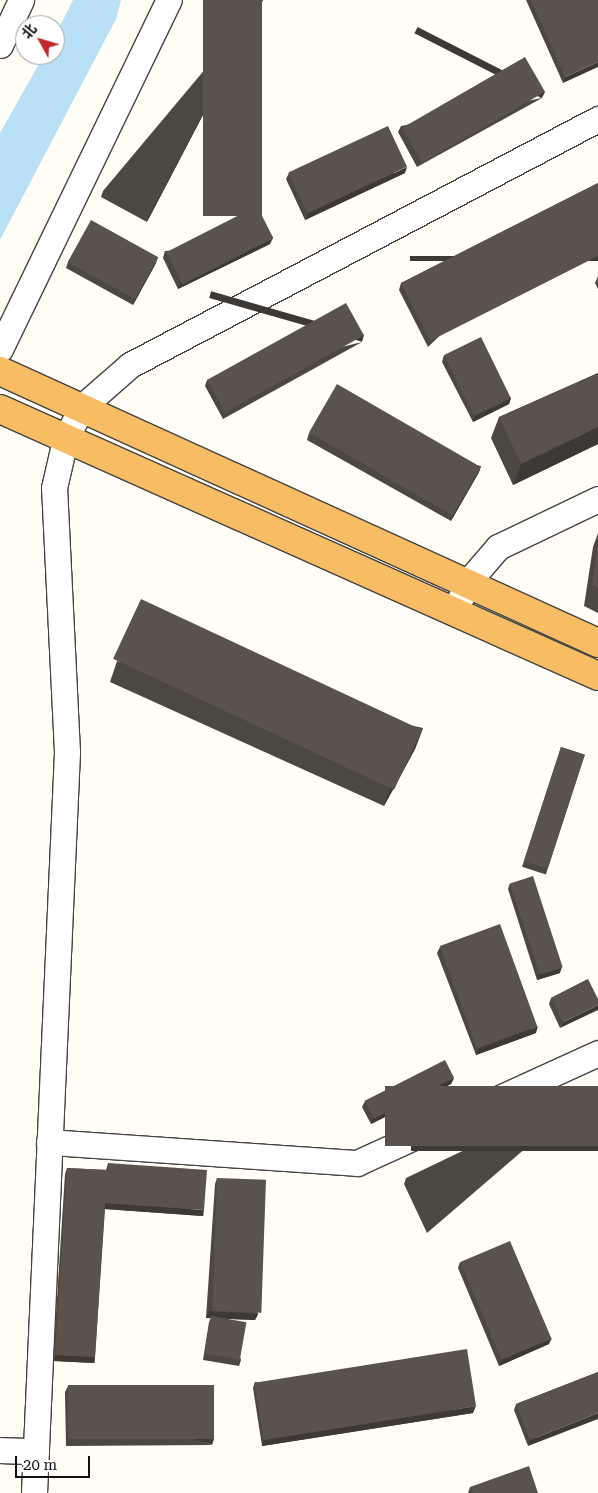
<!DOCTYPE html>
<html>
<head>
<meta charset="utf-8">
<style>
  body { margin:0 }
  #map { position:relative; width:598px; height:1493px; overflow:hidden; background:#fffdf5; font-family:"Roboto Serif","Noto Sans SC",serif }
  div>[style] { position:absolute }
  .water>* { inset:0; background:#b9e0f7 }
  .roads { filter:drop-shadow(1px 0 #444) drop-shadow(-1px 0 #444) drop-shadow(0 1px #444) drop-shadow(0 -1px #444) }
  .minor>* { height:25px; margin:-12.5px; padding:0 12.5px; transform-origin:12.5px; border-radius:12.5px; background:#fff }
  .trunk>* { height:28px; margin:-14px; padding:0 14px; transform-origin:14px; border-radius:14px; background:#f7bc64 }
  .wall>* { inset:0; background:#4d4742; transform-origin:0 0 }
  .shaded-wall>* { inset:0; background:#3f3936; transform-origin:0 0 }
  .building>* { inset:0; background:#5a524d; transform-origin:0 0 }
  span { translate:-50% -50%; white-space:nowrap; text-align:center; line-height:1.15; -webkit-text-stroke:5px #fff; paint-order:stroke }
  .north { position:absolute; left:15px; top:15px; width:50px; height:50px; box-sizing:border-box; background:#fff; border:1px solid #a0a0a0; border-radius:50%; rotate:309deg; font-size:14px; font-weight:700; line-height:20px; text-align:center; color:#111 }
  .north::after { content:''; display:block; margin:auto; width:18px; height:22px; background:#c4262e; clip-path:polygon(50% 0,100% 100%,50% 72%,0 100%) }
  .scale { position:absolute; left:15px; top:1456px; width:75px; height:22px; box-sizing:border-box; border:2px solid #111; border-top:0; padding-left:6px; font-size:15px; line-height:18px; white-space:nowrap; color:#111; -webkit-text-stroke:4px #fff; paint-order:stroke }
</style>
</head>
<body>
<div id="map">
  <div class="water">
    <div style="clip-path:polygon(73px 0,121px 0,116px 19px,0 240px,0 133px,44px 55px,55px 55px,55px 36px)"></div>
  </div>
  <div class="roads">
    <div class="minor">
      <div style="left:0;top:45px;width:50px;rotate:-65deg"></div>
      <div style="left:0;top:349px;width:388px;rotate:-64.2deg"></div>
      <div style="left:455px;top:611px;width:30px;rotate:-67deg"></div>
      <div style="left:467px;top:583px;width:48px;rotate:-49.3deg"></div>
      <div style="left:498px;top:547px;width:111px;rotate:-25.6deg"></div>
      <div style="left:49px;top:1142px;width:309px;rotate:3.9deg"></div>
      <div style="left:357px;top:1163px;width:265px;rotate:-24.5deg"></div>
      <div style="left:0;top:1450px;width:36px;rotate:2deg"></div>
      <div style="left:34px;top:1493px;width:742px;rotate:-87.45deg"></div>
      <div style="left:67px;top:752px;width:264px;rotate:-92.8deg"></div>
      <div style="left:54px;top:488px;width:49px;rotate:-77.1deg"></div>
      <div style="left:65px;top:440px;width:37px;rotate:-63deg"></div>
      <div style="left:82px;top:407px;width:64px;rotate:-41.2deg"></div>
      <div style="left:130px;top:365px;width:529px;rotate:-27.73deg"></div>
    </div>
    <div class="trunk">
      <div style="left:0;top:371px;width:657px;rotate:24.46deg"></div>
      <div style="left:0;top:409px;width:655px;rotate:24.06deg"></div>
    </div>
  </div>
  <div class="wall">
    <div style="clip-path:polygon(263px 0,147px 222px,101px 197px,103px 191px)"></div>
    <div style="clip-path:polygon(526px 0,598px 0,563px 83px)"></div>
    <div style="clip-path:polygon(542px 98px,417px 167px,398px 132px,401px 126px)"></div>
    <div style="clip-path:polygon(289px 173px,405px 173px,305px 220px,286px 179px)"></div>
    <div style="clip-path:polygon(598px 183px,428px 347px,399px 290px,401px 283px)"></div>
    <div style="clip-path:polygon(270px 244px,178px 289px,163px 258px,165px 251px)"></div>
    <div style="clip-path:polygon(68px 262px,156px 263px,133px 305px,66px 268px)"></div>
    <div style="clip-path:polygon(598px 276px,598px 289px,595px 283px)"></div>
    <div style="clip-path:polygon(362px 342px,223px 419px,205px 386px,207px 380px)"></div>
    <div style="clip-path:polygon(444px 355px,511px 398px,509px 404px,473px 422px,442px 362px)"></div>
    <div style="clip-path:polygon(598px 373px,598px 444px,513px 485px,491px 438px,499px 417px)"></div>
    <div style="clip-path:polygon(309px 433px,481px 466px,479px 472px,451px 521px,307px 440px)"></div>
    <div style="clip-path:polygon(598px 533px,598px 613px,584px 606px,593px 547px)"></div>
    <div style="clip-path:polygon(117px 661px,423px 728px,415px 749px,384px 806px,110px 682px)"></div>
    <div style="left:561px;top:747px;width:25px;height:126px;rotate:18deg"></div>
    <div style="clip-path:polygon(510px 883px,560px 973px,537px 980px,508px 889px)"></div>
    <div style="clip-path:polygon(440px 947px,536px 1033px,476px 1055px,437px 953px)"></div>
    <div style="clip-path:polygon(588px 979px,560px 1028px,549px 1004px,551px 998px)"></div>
    <div style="clip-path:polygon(454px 1078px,451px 1084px,371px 1124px,362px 1107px,365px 1101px)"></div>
    <div style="clip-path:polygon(598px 1086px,427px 1233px,404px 1184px,406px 1178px)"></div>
    <div style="clip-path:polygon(108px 1163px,202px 1216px,105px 1209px,95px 1357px,93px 1363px,53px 1361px,65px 1174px,67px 1168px,106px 1170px)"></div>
    <div style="clip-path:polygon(217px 1178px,258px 1314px,255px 1320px,229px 1319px,241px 1360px,239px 1366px,203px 1360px,209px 1322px,211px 1318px,206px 1318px,215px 1184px)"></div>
    <div style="clip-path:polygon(460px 1262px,549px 1344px,499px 1366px,458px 1268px)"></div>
    <div style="clip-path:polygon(598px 1372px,528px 1446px,514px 1410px,516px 1404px)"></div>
    <div style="clip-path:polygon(255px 1382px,473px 1413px,262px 1446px,253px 1388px)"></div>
    <div style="clip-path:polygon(68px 1386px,212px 1445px,66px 1446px,65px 1392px)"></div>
    <div style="clip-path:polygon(470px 1487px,538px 1493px,468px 1493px)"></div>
  </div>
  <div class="shaded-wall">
    <div style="clip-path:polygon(262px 0,263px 0,147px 222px,150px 215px)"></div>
    <div style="clip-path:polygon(598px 62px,598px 67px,563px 83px,565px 77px)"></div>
    <div style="left:545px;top:92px;width:7px;height:143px;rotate:117deg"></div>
    <div style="clip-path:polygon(407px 167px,405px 173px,305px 220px,308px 213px)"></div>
    <div style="clip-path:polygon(273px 238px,270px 244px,178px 289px,180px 283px)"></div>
    <div style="left:598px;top:256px;width:5px;height:188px;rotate:90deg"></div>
    <div style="clip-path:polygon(158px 257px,156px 263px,133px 305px,135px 299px)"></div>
    <div style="left:364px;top:335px;width:7px;height:159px;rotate:106deg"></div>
    <div style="clip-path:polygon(511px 398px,509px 404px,473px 422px,475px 416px)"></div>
    <div style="clip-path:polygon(598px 427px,598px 444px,513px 485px,521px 464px)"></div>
    <div style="clip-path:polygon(481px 466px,479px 472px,451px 521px,453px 515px)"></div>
    <div style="clip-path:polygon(423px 728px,415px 749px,384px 806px,391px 785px)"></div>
    <div style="clip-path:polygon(562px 967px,560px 973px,537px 980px,539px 974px)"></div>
    <div style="clip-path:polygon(598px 1005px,598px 1010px,560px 1028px,563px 1022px)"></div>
    <div style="clip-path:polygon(538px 1026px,536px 1033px,476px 1055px,478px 1049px)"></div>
    <div style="clip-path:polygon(454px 1078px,451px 1084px,371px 1124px,373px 1118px)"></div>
    <div style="left:598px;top:1146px;width:5px;height:187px;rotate:90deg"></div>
    <div style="left:105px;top:1203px;width:99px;height:6px;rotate:4deg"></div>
    <div style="clip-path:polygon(209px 1311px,258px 1314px,255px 1320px,206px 1318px)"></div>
    <div style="clip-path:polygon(552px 1338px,549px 1344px,499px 1366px,502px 1360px)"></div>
    <div style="left:55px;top:1355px;width:40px;height:6px;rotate:3deg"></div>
    <div style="clip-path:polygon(476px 1406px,473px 1413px,262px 1446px,264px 1440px)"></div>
    <div style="clip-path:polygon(598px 1413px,598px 1419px,528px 1446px,530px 1440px)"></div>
    <div style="left:214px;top:1439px;width:6px;height:146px;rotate:108deg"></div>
  </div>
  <div class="building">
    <div style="left:203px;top:0;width:59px;height:216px"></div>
    <div style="clip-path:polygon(531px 0,598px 0,598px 62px,565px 77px)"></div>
    <div style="left:525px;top:57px;width:40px;height:142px;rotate:60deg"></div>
    <div style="left:388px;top:126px;width:45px;height:110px;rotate:65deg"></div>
    <div style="clip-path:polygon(598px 183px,598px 256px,430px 341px,401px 283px)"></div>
    <div style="left:257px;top:206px;width:36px;height:102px;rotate:63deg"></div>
    <div style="left:91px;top:220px;width:77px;height:48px;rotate:29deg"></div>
    <div style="left:346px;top:303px;width:37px;height:159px;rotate:61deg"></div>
    <div style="left:481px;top:337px;width:68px;height:41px;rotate:64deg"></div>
    <div style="clip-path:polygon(598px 373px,598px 427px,521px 464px,499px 417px)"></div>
    <div style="left:337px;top:384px;width:166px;height:56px;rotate:30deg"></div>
    <div style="clip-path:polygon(598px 544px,598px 588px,592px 585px)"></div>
    <div style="left:141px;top:599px;width:310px;height:66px;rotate:25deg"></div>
    <div style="left:561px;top:747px;width:25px;height:120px;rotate:18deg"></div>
    <div style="left:533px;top:876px;width:96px;height:24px;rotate:72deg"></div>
    <div style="left:500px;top:924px;width:109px;height:64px;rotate:70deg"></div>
    <div style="clip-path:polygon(588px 979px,598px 999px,598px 1005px,563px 1022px,551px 998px)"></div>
    <div style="left:445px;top:1060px;width:20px;height:90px;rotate:63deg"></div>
    <div style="left:598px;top:1086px;width:60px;height:213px;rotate:90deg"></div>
    <div style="clip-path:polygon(108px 1163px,207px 1170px,204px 1210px,105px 1203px,95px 1357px,55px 1355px,67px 1168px,108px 1170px)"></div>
    <div style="left:217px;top:1178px;width:49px;height:133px;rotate:2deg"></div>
    <div style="left:510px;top:1241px;width:106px;height:54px;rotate:67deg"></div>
    <div style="left:211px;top:1316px;width:36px;height:38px;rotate:10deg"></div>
    <div style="left:467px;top:1349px;width:58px;height:215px;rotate:81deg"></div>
    <div style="clip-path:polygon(598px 1372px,598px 1413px,530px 1440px,516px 1404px)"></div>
    <div style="left:214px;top:1385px;width:54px;height:146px;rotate:90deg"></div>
    <div style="clip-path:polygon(529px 1466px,538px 1493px,473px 1493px,470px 1487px)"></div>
  </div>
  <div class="north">北</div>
  <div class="scale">20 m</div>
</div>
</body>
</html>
